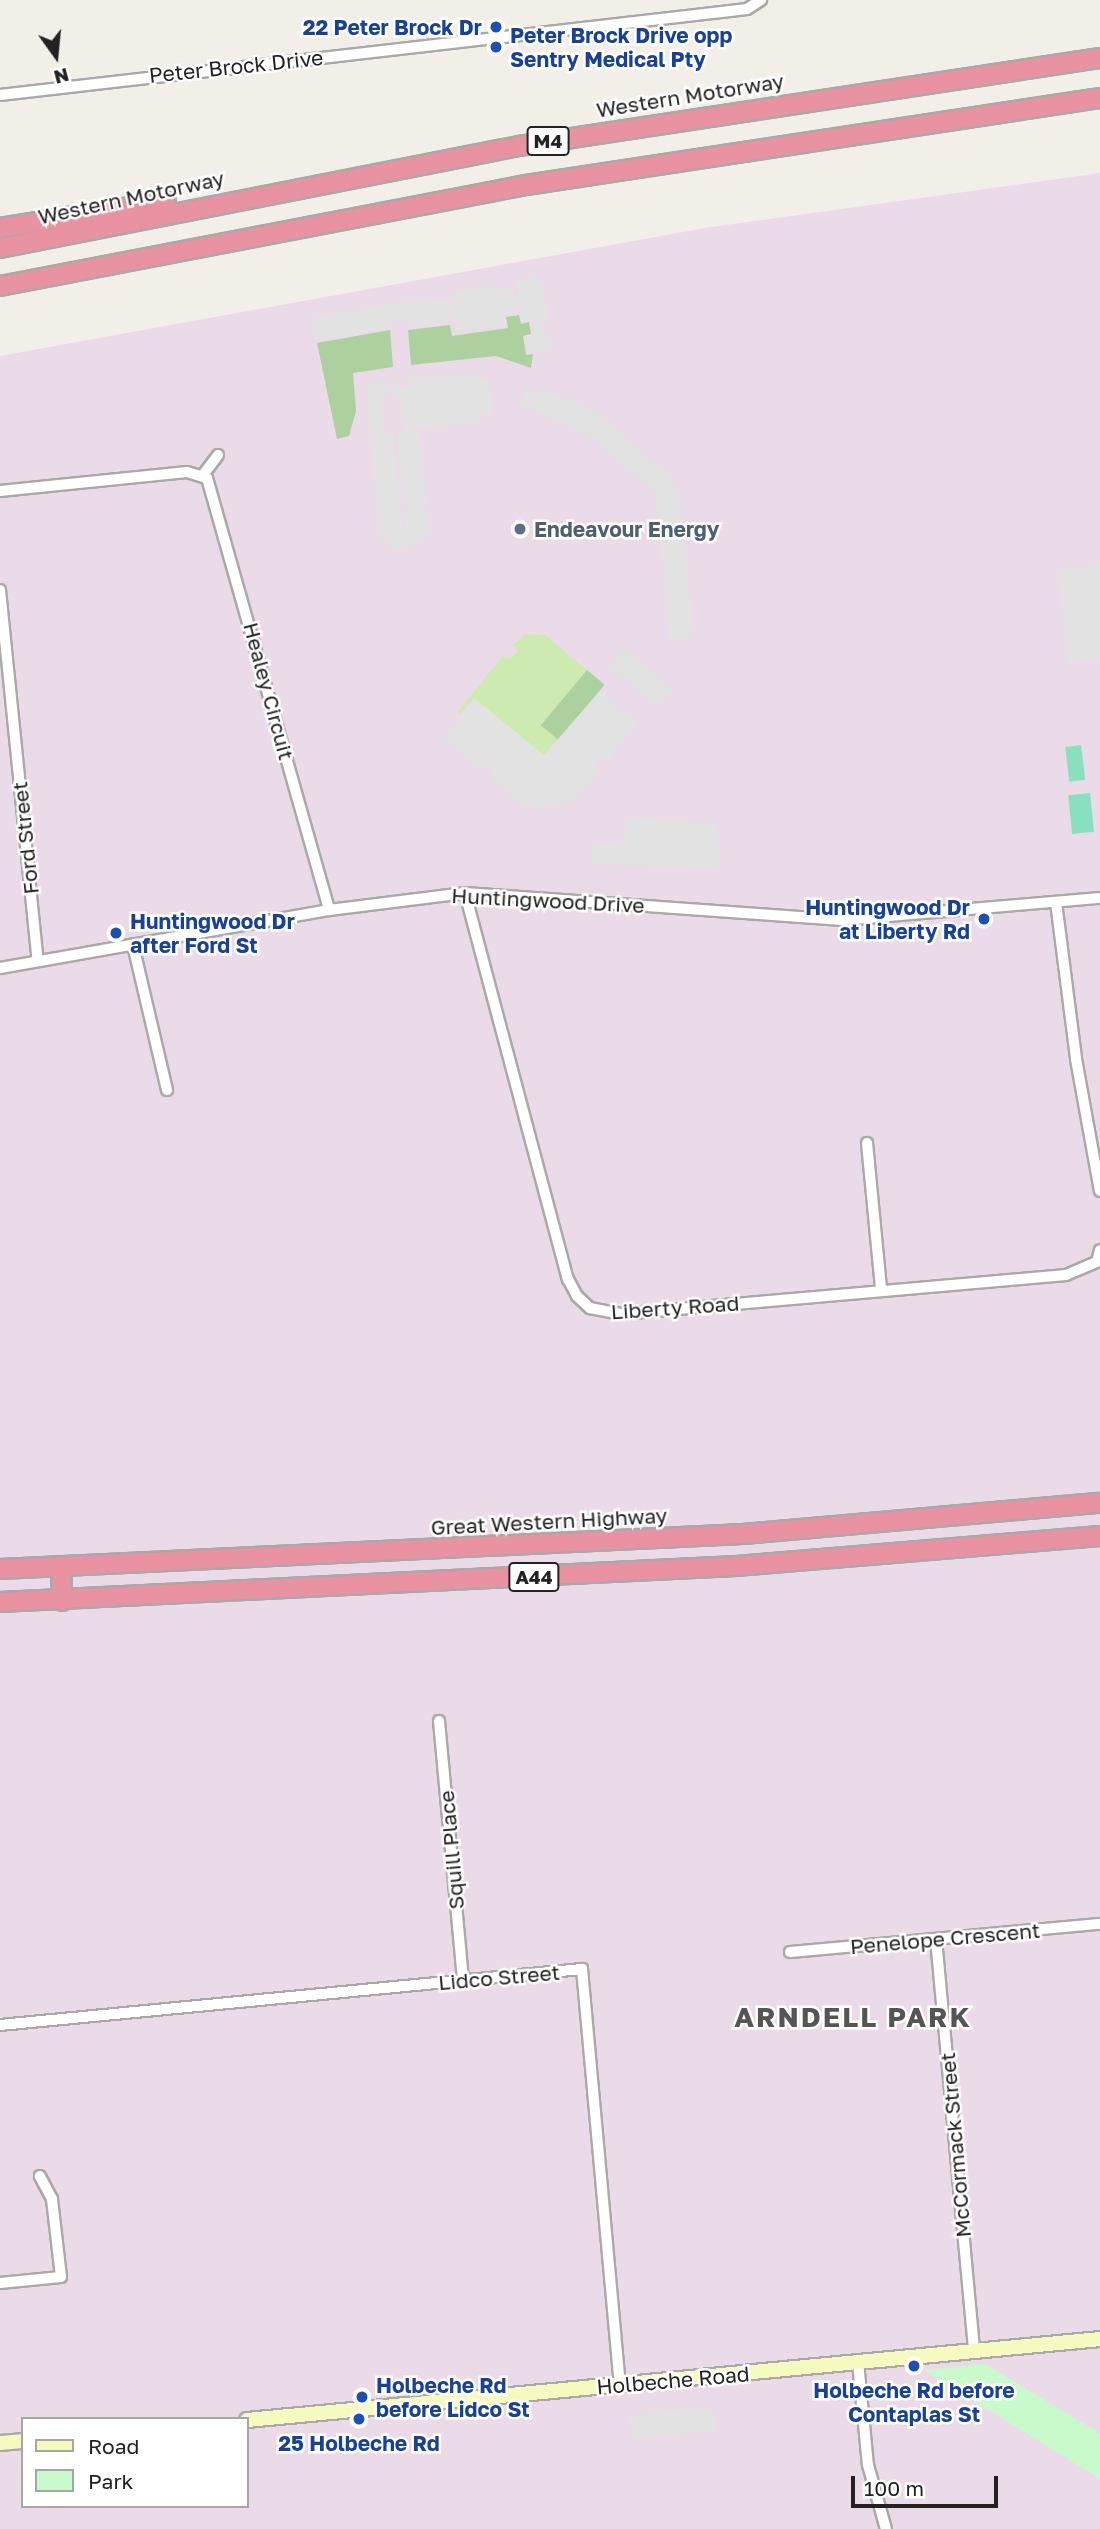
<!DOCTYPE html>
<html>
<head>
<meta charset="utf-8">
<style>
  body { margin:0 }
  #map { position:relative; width:1100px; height:2529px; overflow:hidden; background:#f2efe9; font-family:"Golos Text",sans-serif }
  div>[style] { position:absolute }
  .industrial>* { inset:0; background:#ebdbe8 }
  .grass>* { inset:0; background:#cdebb0 }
  .forest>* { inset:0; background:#add19e; transform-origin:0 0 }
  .park>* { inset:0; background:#c8facc }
  .pitch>* { inset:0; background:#88e0be; transform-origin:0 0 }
  .parking>* { inset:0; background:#e2e2e2; transform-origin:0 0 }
  .roads { filter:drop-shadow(2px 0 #a9a9a9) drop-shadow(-2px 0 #a9a9a9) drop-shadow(0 2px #a9a9a9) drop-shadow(0 -2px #a9a9a9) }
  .street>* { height:10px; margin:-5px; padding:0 5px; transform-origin:5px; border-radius:5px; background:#fff }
  .secondary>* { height:14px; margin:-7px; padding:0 7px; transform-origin:7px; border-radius:7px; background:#f7fabf }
  .highway>* { height:18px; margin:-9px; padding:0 9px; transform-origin:9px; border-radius:9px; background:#e892a2 }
  .dots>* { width:19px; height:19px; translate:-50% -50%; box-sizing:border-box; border:4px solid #fff; border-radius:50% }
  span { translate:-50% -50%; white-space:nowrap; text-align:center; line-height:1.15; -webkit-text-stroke:5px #fff; paint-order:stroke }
  .shield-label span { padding:2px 5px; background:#fff; border:2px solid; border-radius:5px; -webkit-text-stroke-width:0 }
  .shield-label { font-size:19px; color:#222; font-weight:700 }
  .transit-label { font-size:21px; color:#164399; font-weight:700 }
  .right { translate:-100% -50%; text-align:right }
  .left { translate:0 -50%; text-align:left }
  .street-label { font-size:21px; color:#222 }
  .service-label { font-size:21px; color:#4e5e75; font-weight:700 }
  .district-label { font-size:28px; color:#555; font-weight:700; letter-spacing:2px }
  .legend { position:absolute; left:21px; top:2417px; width:228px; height:91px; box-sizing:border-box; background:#fff; border:2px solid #a7a7a7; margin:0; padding:9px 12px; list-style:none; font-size:21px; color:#222 }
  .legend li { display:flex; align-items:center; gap:14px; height:35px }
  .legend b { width:35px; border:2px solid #a7a7a7 }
  .north { position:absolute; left:21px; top:21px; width:70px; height:70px; -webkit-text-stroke:5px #fff; paint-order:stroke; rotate:165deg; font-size:19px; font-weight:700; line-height:28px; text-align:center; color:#222 }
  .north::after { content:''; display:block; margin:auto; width:24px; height:32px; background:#222; clip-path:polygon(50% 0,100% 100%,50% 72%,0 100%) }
  .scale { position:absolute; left:851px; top:2476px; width:147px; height:32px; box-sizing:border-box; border:4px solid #222; border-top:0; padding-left:9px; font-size:21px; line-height:24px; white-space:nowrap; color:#222; -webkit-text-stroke:5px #fff; paint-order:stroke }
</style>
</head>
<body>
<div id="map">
  <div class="industrial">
    <div style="clip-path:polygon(evenodd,1100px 173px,1100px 2434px,985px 2365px,1081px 2466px,1100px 2479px,1100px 2529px,0 2529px,0 356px,711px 227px,1100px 173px,23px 2419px,247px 2419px,247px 2506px,23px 2506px,23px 2419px)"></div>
  </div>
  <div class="grass">
    <div style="clip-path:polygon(525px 634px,545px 635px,587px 670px,541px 724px,558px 739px,544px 756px,474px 698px,460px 714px,457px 712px,503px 656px,510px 658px,518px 651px,514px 646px,508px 650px)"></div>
  </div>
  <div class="forest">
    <div style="clip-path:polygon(519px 315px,521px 324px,529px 322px,531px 334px,523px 336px,526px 355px,533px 354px,531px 368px,496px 356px,411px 365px,408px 330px,450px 325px,452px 336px,508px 328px,506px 317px)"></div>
    <div style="clip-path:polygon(390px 330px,393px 367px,353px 373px,356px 411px,349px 436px,337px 439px,317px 343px)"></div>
    <div style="left:587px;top:670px;width:23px;height:72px;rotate:40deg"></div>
  </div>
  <div class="park">
    <div style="clip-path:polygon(985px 2364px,1100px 2434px,1100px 2479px,924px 2370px)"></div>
  </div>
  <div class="pitch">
    <div style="left:1081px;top:745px;width:35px;height:16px;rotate:83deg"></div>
    <div style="left:1090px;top:793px;width:39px;height:22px;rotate:84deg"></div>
  </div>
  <div class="parking">
    <div style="clip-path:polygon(540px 275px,549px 321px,540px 323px,542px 333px,550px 331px,553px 349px,527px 353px,524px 336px,533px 334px,530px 321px,523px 322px,520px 308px,528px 303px,516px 305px,517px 313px,507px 315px,504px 307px,506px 325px,457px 333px,454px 315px,449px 316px,450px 322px,408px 327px,406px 320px,389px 319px,390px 327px,316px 341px,311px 318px,386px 304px,389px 310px,388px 303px,447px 298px,453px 306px,451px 292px,500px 285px,503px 299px,503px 290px,513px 289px,515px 297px,526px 295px,518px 294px,515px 280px)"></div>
    <div style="clip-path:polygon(479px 373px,480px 379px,489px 379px,492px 414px,479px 415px,480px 423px,414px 430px,412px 423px,413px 433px,420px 433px,427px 506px,420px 507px,420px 511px,428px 510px,430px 535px,420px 539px,420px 545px,390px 548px,389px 540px,380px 541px,366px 385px,388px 380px,389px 395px,382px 397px,385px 433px,393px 433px,394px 444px,388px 447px,394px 447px,397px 474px,390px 475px,397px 477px,400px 507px,393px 510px,401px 510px,403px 530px,413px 529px,406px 529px,404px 510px,411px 506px,404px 506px,401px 477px,407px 475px,401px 473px,398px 447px,405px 446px,398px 444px,397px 433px,404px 432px,400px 395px,393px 395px,391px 379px,398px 379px,400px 387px,410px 386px,409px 379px)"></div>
    <div style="clip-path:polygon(541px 388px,596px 412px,675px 479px,672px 483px,678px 483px,694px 637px,669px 640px,656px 494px,663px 491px,656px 493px,583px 432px,521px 405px,527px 390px,538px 395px)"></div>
    <div style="clip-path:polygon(1100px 564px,1100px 659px,1068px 663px,1058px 569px)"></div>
    <div style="left:624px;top:648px;width:63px;height:25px;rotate:39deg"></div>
    <div style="clip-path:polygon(600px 691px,638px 724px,607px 761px,600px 757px,593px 765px,599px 771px,573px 803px,565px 797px,565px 805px,532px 808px,531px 801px,526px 807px,490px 778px,494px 771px,485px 764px,479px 770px,443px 738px,475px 699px,544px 755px)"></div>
    <div style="clip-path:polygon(626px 817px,716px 823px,721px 870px,591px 864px,593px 842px,625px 844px)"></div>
    <div style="left:713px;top:2406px;width:24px;height:85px;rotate:83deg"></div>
  </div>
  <div class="roads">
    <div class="street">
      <div style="left:0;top:95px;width:735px;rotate:-6.56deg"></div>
      <div style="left:730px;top:11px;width:17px;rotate:-7deg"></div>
      <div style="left:747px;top:9px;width:17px;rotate:-33deg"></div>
      <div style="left:203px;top:475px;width:25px;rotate:-53deg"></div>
      <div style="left:0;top:491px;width:188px;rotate:-5.8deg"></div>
      <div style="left:187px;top:472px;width:21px;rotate:17deg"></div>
      <div style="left:207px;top:478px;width:449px;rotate:74.2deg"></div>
      <div style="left:0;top:590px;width:373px;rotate:84.2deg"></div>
      <div style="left:465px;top:893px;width:400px;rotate:75.1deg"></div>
      <div style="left:568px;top:1279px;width:19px;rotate:62deg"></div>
      <div style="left:577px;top:1296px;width:18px;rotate:43deg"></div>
      <div style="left:590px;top:1308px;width:32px;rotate:11deg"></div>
      <div style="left:621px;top:1314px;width:447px;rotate:-5deg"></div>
      <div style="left:1066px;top:1275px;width:34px;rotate:-23deg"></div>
      <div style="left:1097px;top:1262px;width:12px;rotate:-76deg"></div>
      <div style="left:1056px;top:902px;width:158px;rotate:82.7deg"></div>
      <div style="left:1076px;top:1059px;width:134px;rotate:79.7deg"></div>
      <div style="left:133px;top:945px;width:149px;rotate:76.8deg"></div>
      <div style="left:0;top:968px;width:334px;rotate:-10deg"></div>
      <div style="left:329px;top:910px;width:137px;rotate:-7.1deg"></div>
      <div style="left:465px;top:893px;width:378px;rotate:4.1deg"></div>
      <div style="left:842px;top:920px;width:259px;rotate:-4.9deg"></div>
      <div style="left:867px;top:1143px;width:147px;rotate:84.5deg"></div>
      <div style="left:439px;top:1721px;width:260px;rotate:84.7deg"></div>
      <div style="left:936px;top:1939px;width:414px;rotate:84.7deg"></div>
      <div style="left:790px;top:1952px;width:311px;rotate:-5.2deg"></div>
      <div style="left:0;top:2025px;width:585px;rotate:-5.5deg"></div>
      <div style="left:582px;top:1969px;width:418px;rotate:84.8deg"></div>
      <div style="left:0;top:2283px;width:61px;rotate:-5.6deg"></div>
      <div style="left:61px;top:2277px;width:79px;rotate:-96.6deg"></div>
      <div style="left:52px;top:2199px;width:26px;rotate:-118deg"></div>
      <div style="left:858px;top:2362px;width:103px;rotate:84.5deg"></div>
      <div style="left:868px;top:2465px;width:66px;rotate:74.3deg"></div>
    </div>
    <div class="secondary">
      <div style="left:247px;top:2420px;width:857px;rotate:-5.42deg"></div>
      <div style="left:0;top:2443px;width:23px;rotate:-5deg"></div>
    </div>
    <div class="highway">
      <div style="left:0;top:228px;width:168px;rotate:-9.2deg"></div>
      <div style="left:0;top:248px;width:529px;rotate:-11.12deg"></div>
      <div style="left:519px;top:146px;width:588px;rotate:-8.61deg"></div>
      <div style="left:0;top:286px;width:536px;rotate:-10.87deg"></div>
      <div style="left:526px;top:185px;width:581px;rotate:-8.62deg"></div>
      <div style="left:61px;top:1567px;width:34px;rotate:88deg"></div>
      <div style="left:0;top:1569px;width:744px;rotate:-2.7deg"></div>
      <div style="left:743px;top:1534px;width:358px;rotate:-5deg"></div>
      <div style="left:0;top:1602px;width:737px;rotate:-2.8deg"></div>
      <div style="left:736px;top:1566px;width:365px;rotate:-4.7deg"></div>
    </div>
  </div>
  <div class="dots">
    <div style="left:496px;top:27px;background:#1a4fb4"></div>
    <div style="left:496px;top:47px;background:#1a4fb4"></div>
    <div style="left:520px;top:529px;background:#5c6f8a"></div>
    <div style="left:984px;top:919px;background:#1a4fb4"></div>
    <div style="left:116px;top:933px;background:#1a4fb4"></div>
    <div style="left:914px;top:2366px;background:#1a4fb4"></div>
    <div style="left:362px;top:2397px;background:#1a4fb4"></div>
    <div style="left:359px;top:2419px;background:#1a4fb4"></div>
  </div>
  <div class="shield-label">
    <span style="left:548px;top:141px">M4</span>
    <span style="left:534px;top:1577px">A44</span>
  </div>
  <div class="transit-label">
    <span class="right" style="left:482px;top:27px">22 Peter Brock Dr</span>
    <span class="left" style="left:510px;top:47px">Peter Brock Drive opp<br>Sentry Medical Pty</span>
    <span class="right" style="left:970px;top:919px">Huntingwood Dr<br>at Liberty Rd</span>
    <span class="left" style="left:130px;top:933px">Huntingwood Dr<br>after Ford St</span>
    <span class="left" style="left:376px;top:2397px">Holbeche Rd<br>before Lidco St</span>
    <span style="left:914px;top:2402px">Holbeche Rd before<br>Contaplas St</span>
    <span style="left:359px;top:2443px">25 Holbeche Rd</span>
  </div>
  <div class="street-label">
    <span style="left:236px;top:66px;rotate:-6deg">Peter Brock Drive</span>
    <span style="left:690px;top:95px;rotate:-9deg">Western Motorway</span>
    <span style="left:131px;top:197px;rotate:-12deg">Western Motorway</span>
    <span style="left:269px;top:691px;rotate:75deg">Healey Circuit</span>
    <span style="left:25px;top:838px;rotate:-96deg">Ford Street</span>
    <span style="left:548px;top:900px;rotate:3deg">Huntingwood Drive</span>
    <span style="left:675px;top:1307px;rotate:-4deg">Liberty Road</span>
    <span style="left:549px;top:1521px;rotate:-3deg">Great Western Highway</span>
    <span style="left:451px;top:1850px;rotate:-95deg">Squill Place</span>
    <span style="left:945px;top:1938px;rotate:-5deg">Penelope Crescent</span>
    <span style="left:499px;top:1977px;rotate:-5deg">Lidco Street</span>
    <span style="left:955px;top:2145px;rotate:-95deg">McCormack Street</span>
    <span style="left:673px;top:2380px;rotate:-5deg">Holbeche Road</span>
  </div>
  <div class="service-label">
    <span class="left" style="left:534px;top:529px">Endeavour Energy</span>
  </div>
  <div class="district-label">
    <span style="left:853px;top:2017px">ARNDELL PARK</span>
  </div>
  <ul class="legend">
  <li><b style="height:9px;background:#f7fabf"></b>Road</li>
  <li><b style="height:19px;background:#c8facc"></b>Park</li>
  </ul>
  <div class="north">N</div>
  <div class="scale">100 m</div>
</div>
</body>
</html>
